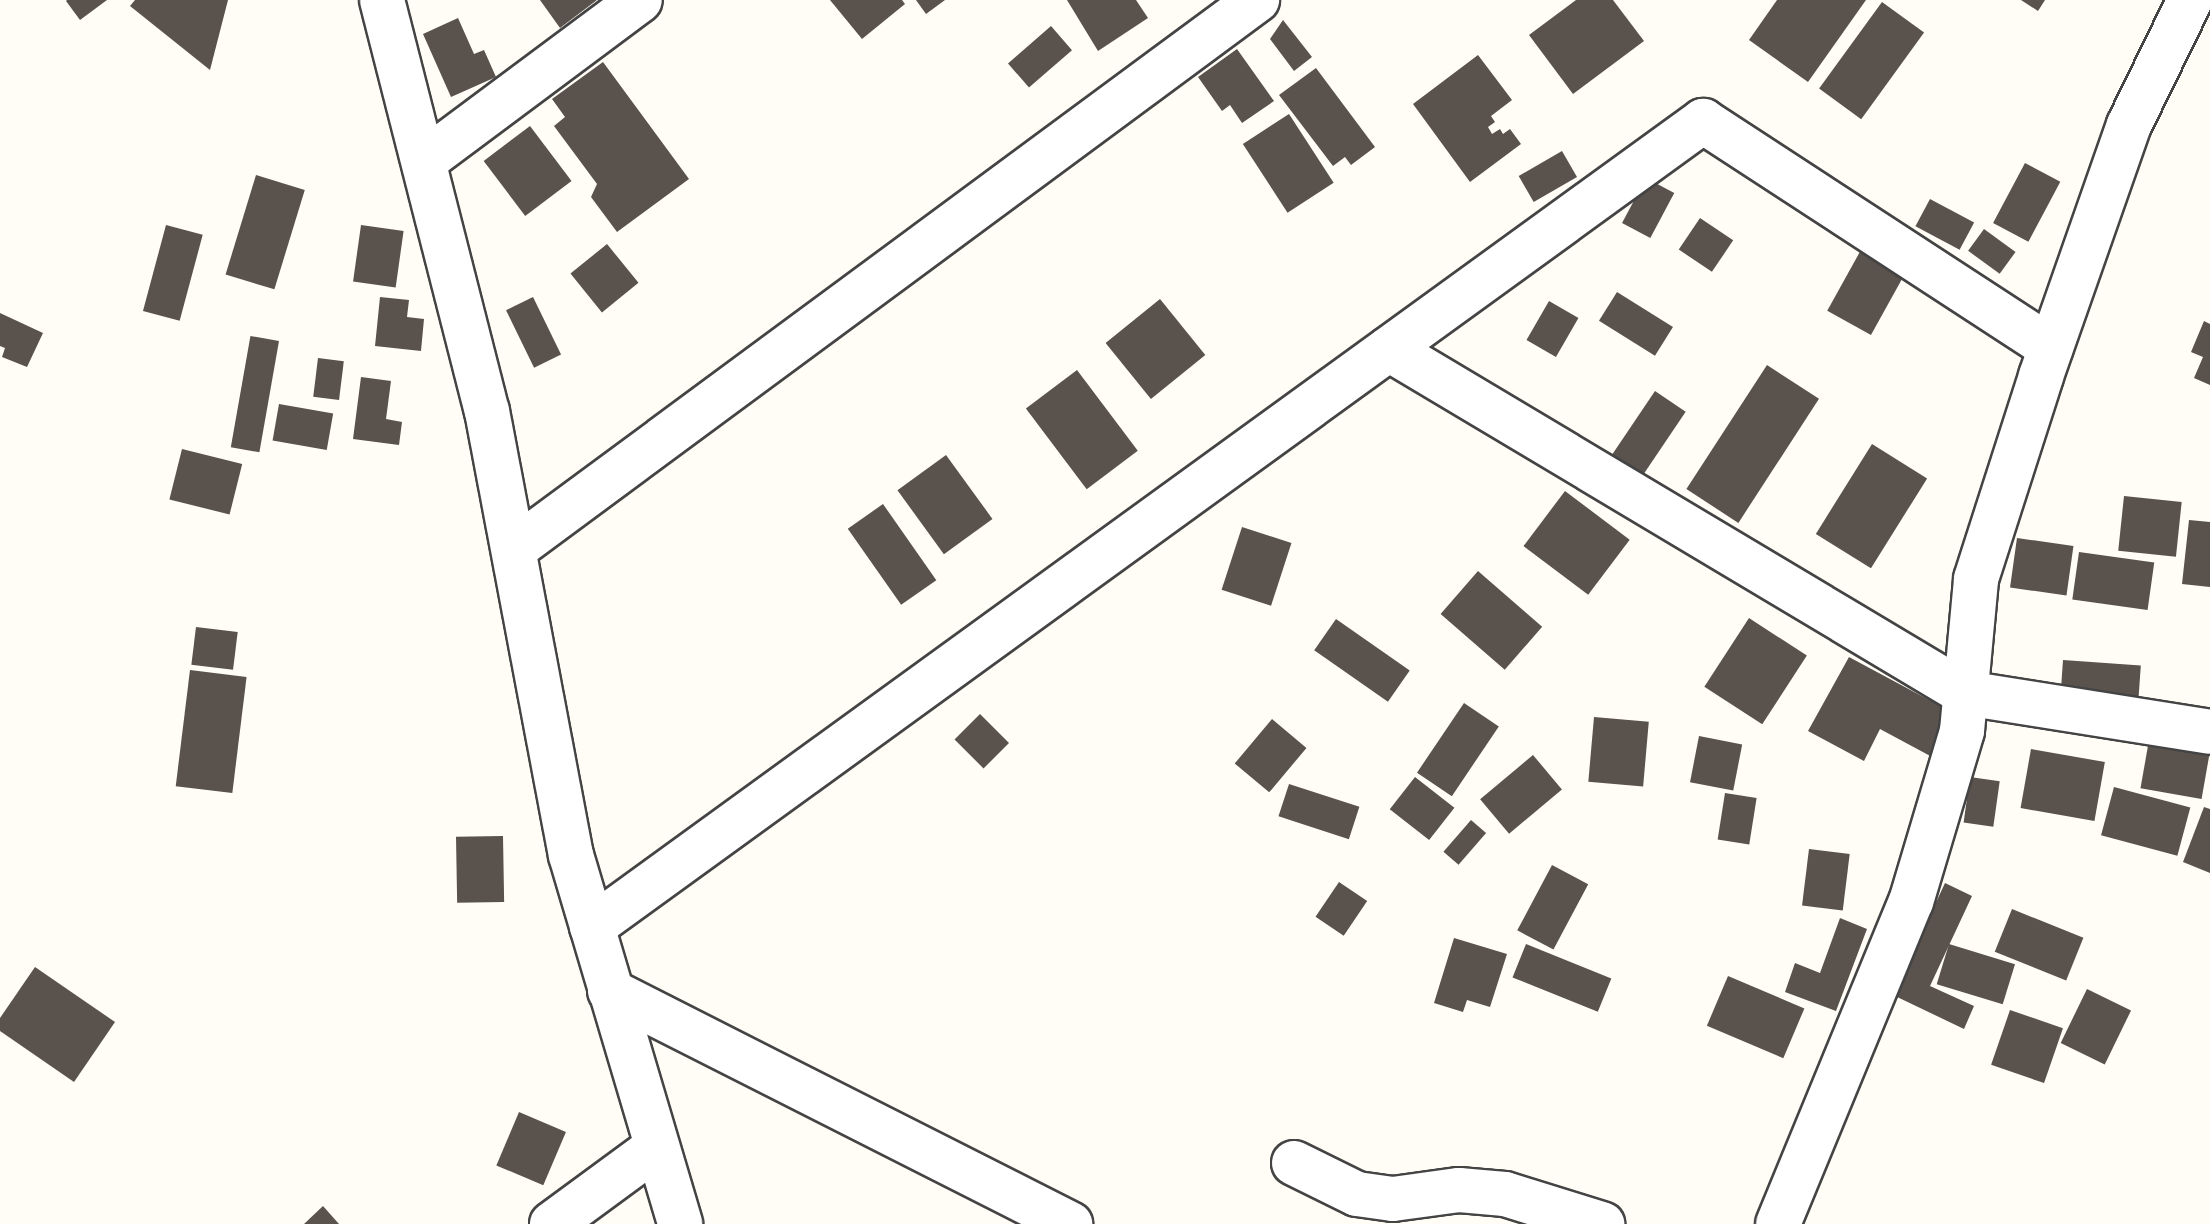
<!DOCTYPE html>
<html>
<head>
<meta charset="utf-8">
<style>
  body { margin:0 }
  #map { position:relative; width:2210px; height:1224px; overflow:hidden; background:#fffdf5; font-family:"Zilla Slab",serif }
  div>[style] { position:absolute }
  .building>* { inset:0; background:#5a524d; transform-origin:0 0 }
  .roads { filter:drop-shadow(2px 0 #444) drop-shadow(-2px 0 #444) drop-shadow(0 2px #444) drop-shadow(0 -2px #444) }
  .minor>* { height:44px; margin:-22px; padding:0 22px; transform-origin:22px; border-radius:22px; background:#fff }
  span { translate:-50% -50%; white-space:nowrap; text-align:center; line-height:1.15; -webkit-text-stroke:8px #fff; paint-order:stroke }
</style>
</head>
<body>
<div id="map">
  <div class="building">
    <div style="clip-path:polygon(107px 0,80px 20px,66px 1px,67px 0)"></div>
    <div style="clip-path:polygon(135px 0,228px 0,210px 70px,130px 6px)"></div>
    <div style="clip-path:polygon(540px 0,597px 0,560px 28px)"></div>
    <div style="clip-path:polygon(830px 0,902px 0,905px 4px,862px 39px)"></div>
    <div style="clip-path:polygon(916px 0,945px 0,926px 14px)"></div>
    <div style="clip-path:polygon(1067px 0,1136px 0,1148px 18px,1098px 51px)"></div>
    <div style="clip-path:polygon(1576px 0,1613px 0,1644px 41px,1573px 94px,1529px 35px)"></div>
    <div style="clip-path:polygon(1777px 0,1866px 0,1808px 82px,1749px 40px)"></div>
    <div style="clip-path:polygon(2021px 0,2045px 0,2038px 11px)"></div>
    <div style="left:1882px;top:2px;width:52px;height:107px;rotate:36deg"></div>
    <div style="clip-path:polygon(458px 18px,474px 54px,484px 50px,496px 77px,451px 97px,423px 34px)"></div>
    <div style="clip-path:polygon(1283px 20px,1312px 57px,1294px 71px,1270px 39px)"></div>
    <div style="left:1051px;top:26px;width:32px;height:57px;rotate:49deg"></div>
    <div style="clip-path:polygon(1237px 49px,1274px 101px,1242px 123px,1230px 105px,1222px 111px,1198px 77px)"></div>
    <div style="clip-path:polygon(1478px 55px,1512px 100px,1491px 116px,1495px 122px,1488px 127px,1492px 134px,1500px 129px,1503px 134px,1510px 129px,1521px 144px,1470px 182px,1413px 104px)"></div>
    <div style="clip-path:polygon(603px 62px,689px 179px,617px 232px,591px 197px,597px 184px,554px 126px,565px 117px,552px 99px)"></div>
    <div style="clip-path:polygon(1316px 68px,1375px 147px,1351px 165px,1345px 157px,1333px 166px,1279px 95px)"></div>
    <div style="left:1289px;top:114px;width:82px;height:55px;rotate:57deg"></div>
    <div style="left:530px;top:126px;width:69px;height:58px;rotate:53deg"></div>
    <div style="left:1562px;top:151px;width:30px;height:50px;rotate:60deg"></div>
    <div style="left:2025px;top:163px;width:40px;height:68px;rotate:28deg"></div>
    <div style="left:256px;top:175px;width:51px;height:104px;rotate:17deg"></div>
    <div style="left:1646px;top:178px;width:32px;height:51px;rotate:28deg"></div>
    <div style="left:1930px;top:199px;width:50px;height:31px;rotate:28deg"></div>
    <div style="left:1700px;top:218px;width:40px;height:38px;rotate:34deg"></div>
    <div style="left:166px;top:225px;width:38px;height:89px;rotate:15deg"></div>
    <div style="left:361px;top:225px;width:43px;height:57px;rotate:8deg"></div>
    <div style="left:1984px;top:229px;width:39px;height:27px;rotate:36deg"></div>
    <div style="left:1867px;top:239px;width:50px;height:82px;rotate:29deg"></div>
    <div style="left:607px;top:244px;width:50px;height:47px;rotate:51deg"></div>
    <div style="left:1617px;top:292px;width:66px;height:34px;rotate:32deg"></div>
    <div style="clip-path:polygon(380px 297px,409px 300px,407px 317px,424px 319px,421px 351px,375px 346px)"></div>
    <div style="left:533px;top:297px;width:64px;height:30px;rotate:64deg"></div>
    <div style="left:1160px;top:299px;width:72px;height:70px;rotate:51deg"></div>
    <div style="left:1549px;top:301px;width:34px;height:45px;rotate:30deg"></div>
    <div style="clip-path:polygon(0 313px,43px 333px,27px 367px,2px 357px,5px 348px,0 346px)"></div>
    <div style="clip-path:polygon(2204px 321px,2210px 324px,2210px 385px,2194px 378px,2203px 357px,2191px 352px)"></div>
    <div style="left:279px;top:341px;width:113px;height:29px;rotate:100deg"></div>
    <div style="left:318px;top:358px;width:26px;height:39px;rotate:7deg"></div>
    <div style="left:1767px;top:365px;width:62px;height:148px;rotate:33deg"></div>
    <div style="left:1077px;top:370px;width:101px;height:64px;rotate:53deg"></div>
    <div style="clip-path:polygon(361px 377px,391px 381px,386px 419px,402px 422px,399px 445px,353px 439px)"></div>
    <div style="left:1655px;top:391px;width:37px;height:82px;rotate:34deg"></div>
    <div style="left:279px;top:404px;width:55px;height:37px;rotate:10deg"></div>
    <div style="left:1872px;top:444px;width:65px;height:106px;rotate:32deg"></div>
    <div style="left:182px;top:449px;width:62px;height:52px;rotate:14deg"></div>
    <div style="left:946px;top:455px;width:79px;height:60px;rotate:54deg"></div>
    <div style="left:1565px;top:491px;width:81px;height:69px;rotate:37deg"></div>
    <div style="left:2124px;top:496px;width:58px;height:55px;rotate:6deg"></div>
    <div style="left:883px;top:504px;width:93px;height:43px;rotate:55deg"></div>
    <div style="clip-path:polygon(2189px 520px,2210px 522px,2210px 587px,2182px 584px)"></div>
    <div style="left:1242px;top:527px;width:52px;height:66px;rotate:18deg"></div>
    <div style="left:2017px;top:538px;width:57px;height:50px;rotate:8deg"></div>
    <div style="left:2079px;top:552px;width:76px;height:48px;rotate:8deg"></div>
    <div style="left:1478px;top:571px;width:85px;height:57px;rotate:41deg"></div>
    <div style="left:1749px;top:618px;width:69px;height:82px;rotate:33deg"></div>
    <div style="left:1336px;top:619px;width:90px;height:38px;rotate:35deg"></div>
    <div style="left:196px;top:627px;width:42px;height:38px;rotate:7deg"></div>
    <div style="clip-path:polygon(1849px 657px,1957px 715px,1934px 758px,1880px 729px,1864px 761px,1808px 731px)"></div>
    <div style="left:2063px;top:660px;width:78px;height:43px;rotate:4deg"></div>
    <div style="left:190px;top:670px;width:57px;height:117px;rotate:7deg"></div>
    <div style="left:1464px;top:703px;width:42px;height:84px;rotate:34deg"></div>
    <div style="left:980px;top:714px;width:41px;height:36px;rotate:45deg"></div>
    <div style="left:1594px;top:717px;width:55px;height:65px;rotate:5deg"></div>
    <div style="left:1272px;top:719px;width:45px;height:58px;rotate:40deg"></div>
    <div style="left:1699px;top:736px;width:44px;height:47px;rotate:11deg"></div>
    <div style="left:2149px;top:740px;width:62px;height:49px;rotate:10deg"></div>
    <div style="left:2031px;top:749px;width:75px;height:60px;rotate:10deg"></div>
    <div style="left:1533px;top:755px;width:45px;height:69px;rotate:50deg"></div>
    <div style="left:1415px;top:777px;width:50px;height:41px;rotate:38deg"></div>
    <div style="left:1970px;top:777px;width:30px;height:46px;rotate:8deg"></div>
    <div style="left:1289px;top:784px;width:74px;height:34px;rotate:18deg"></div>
    <div style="left:2114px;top:787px;width:79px;height:50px;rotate:15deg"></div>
    <div style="left:1725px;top:793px;width:32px;height:47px;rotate:9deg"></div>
    <div style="clip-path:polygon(2204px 807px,2210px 809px,2210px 873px,2183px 862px)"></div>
    <div style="left:1471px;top:820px;width:20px;height:42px;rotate:41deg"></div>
    <div style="left:503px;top:836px;width:66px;height:47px;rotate:89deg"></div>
    <div style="left:1809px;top:849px;width:41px;height:57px;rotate:7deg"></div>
    <div style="left:1552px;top:865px;width:41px;height:74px;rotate:28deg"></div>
    <div style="left:1339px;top:882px;width:34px;height:42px;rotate:34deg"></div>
    <div style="clip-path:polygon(1945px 883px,1972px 896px,1930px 986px,1974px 1006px,1964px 1029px,1893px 995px)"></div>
    <div style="left:2012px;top:909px;width:77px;height:46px;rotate:22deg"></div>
    <div style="clip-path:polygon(1840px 918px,1867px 929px,1836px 1011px,1785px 992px,1795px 963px,1820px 973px)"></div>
    <div style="clip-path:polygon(1454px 938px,1507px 954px,1490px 1007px,1467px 1000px,1463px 1012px,1434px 1003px)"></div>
    <div style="left:1526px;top:944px;width:92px;height:36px;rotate:22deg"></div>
    <div style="left:1949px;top:944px;width:69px;height:42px;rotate:17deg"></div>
    <div style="clip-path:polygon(35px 967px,115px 1022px,74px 1082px,0 1031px,0 1018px)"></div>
    <div style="left:1728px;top:976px;width:83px;height:54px;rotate:23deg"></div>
    <div style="left:2087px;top:989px;width:49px;height:60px;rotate:26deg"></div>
    <div style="left:2010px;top:1010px;width:56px;height:58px;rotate:19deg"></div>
    <div style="left:519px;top:1112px;width:51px;height:58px;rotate:23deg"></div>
    <div style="clip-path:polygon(323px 1206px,339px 1224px,304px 1224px)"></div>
  </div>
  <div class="roads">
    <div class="minor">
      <div style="left:382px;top:0;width:424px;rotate:75.7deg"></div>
      <div style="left:487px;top:411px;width:452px;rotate:79.3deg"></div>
      <div style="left:571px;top:855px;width:385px;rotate:73.5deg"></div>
      <div style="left:424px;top:161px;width:269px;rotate:-36.7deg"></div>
      <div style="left:1389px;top:349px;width:671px;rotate:30.85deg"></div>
      <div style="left:1965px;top:693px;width:248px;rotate:9deg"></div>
      <div style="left:514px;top:549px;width:924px;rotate:-36.46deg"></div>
      <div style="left:592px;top:927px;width:1373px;rotate:-35.96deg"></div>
      <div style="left:1703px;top:121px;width:415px;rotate:33.1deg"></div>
      <div style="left:610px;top:991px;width:516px;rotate:26.86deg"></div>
      <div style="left:1294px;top:1163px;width:70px;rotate:26.2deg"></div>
      <div style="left:1357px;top:1194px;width:36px;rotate:8deg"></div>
      <div style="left:1393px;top:1199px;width:67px;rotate:-7.8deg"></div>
      <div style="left:1459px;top:1190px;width:46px;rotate:5deg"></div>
      <div style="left:1505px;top:1194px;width:102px;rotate:17.2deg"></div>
      <div style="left:552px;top:1224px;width:130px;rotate:-36.3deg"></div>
      <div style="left:1778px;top:1224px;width:348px;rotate:-67.6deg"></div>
      <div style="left:1911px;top:902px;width:178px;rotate:-73.4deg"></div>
      <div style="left:1962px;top:731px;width:153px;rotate:-84.7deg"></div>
      <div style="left:1976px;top:579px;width:213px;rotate:-72.2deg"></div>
      <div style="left:2041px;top:376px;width:266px;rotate:-70.7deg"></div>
      <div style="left:2129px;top:125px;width:139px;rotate:-64deg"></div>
    </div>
  </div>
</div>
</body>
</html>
